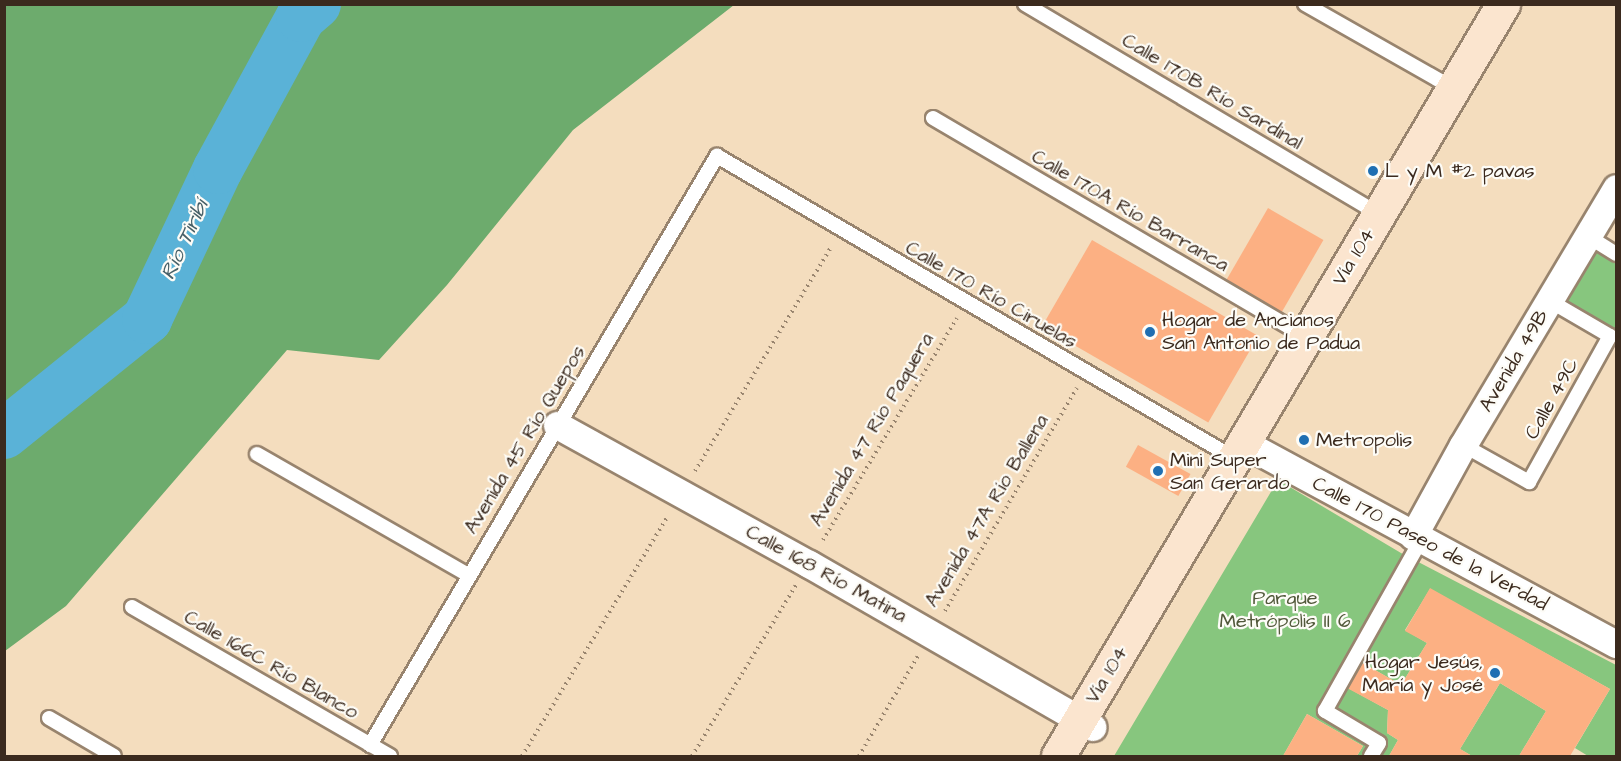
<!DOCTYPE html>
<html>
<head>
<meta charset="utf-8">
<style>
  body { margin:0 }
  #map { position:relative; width:1621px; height:761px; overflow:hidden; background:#f4ddbe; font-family:"Architects Daughter",sans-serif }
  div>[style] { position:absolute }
  .green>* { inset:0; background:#87c67e }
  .forest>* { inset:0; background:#6dab6d }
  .river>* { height:50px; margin:-25px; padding:0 25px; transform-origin:25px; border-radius:25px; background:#5ab2d7 }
  .building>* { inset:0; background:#fcb083; transform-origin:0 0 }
  .path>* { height:4px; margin-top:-2px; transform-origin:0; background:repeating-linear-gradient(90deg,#98846e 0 1.5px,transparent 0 6px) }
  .roads { filter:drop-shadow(2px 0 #98846e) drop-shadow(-2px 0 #98846e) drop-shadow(0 2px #98846e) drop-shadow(0 -2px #98846e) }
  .lane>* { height:14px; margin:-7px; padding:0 7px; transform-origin:7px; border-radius:7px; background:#fff }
  .street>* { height:27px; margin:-13.5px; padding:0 13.5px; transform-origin:13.5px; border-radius:13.5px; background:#fff }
  .secondary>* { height:33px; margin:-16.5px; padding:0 16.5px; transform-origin:16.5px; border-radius:16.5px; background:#fbe5cf }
  .dots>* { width:16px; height:16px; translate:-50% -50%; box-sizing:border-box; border:3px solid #fdfcf7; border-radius:50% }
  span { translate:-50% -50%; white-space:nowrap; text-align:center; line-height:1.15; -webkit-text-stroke:4.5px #fdfcf7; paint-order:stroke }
  .street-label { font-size:20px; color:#3b2a1e }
  .poi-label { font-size:20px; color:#3b2a1e }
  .left { translate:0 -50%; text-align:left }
  .right { translate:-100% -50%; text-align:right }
  .park-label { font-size:20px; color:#52593b }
  .water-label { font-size:21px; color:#476068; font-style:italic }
  .frame { position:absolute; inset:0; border:6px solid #3b2a1e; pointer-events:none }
</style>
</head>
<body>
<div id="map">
  <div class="green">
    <div style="clip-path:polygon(1591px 248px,1616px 264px,1616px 331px,1562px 298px)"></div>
    <div style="clip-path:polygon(1278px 480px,1401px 553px,1616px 665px,1616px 756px,1588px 756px,1575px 748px,1610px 689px,1430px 589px,1405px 630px,1427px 643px,1401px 685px,1363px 663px,1348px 688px,1388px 710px,1387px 733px,1398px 740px,1389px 756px,1357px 756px,1363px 746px,1307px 714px,1283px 756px,1114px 756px)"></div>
    <div style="clip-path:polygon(1500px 683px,1546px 711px,1519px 756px,1472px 756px,1460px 749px)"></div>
  </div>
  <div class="forest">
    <div style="clip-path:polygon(5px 4px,734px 4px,734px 5px,573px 130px,447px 285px,379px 360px,287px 350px,66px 606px,5px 651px)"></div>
  </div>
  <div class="river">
    <div style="left:4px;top:434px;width:184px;rotate:-38.8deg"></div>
    <div style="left:147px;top:319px;width:166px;rotate:-64.7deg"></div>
    <div style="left:218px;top:169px;width:173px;rotate:-61.4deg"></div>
    <div style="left:301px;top:17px;width:20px;rotate:-41deg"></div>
  </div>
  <div class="building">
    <div style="left:1268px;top:208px;width:64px;height:85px;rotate:30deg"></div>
    <div style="left:1092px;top:240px;width:192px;height:100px;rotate:30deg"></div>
    <div style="left:1138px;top:445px;width:60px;height:25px;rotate:29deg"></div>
    <div style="clip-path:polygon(1430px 588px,1610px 689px,1570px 756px,1519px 756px,1546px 711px,1500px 683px,1460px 749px,1472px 756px,1389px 756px,1398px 740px,1387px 733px,1388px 710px,1347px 688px,1363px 663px,1401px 685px,1427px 643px,1405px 631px)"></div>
    <div style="clip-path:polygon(1307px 714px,1363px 746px,1357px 756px,1283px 756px)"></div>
  </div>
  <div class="path">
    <div style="left:695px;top:471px;width:262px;rotate:-58.7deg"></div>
    <div style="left:823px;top:540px;width:259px;rotate:-58.9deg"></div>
    <div style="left:945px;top:611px;width:259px;rotate:-59.4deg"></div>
    <div style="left:522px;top:756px;width:281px;rotate:-58.7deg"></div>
    <div style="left:692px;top:756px;width:200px;rotate:-58.7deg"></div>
    <div style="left:859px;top:756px;width:116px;rotate:-59.5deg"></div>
  </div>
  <div class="roads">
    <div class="lane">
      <div style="left:1025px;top:4px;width:412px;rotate:30.7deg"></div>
      <div style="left:1305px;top:4px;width:170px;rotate:29.6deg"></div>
      <div style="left:933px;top:118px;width:433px;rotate:30.4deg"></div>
      <div style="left:1589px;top:237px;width:32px;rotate:32deg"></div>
      <div style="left:1463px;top:445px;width:76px;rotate:29.3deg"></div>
      <div style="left:1529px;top:482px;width:167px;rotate:-61deg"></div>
      <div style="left:1610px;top:336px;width:69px;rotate:-149.7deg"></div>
      <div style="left:257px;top:454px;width:243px;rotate:29.8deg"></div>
      <div style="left:132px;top:607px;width:298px;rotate:30deg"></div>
      <div style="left:49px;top:718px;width:75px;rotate:30.3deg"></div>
      <div style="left:370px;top:745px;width:684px;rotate:-59.5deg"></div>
      <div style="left:717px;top:156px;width:599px;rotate:30.29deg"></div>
      <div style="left:1371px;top:756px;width:15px;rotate:-58deg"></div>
      <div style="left:1379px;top:743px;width:63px;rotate:-149.3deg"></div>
      <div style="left:1325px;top:711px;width:196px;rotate:-60.7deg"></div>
    </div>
    <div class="street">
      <div style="left:557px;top:425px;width:288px;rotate:28.9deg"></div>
      <div style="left:809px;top:564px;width:327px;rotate:29.9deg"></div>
      <div style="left:1244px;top:443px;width:423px;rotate:28.4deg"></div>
      <div style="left:1413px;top:536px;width:104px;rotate:-61.2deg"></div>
      <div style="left:1463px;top:445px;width:299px;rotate:-59.2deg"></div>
    </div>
    <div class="secondary">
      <div style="left:1058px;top:756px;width:874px;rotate:-59.38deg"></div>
    </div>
  </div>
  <div class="dots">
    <div style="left:1373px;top:171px;background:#1f6fb2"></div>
    <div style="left:1150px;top:332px;background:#1f6fb2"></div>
    <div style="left:1304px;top:440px;background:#1f6fb2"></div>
    <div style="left:1158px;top:471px;background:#1f6fb2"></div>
    <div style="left:1495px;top:673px;background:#1f6fb2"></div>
  </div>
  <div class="street-label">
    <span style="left:1212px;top:92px;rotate:31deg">Calle 170B Río Sardinal</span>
    <span style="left:1130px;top:211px;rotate:30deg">Calle 170A Río Barranca</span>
    <span style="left:1354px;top:257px;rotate:-59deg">Vía 104</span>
    <span style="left:991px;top:295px;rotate:30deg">Calle 170 Río Ciruelas</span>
    <span style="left:1514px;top:361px;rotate:-59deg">Avenida 49B</span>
    <span style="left:1552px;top:399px;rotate:-61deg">Calle 49C</span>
    <span style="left:872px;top:430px;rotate:-59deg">Avenida 47 Río Paquera</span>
    <span style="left:525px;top:440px;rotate:-59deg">Avenida 45 Río Quepos</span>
    <span style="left:987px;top:511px;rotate:-59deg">Avenida 47A Río Ballena</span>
    <span style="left:1430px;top:544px;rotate:28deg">Calle 170 Paseo de la Verdad</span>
    <span style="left:826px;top:574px;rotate:29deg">Calle 168 Río Matina</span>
    <span style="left:271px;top:665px;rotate:30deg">Calle 166C Río Blanco</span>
    <span style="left:1107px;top:675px;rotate:-59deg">Vía 104</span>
  </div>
  <div class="poi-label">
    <span class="left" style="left:1385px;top:171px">L y M #2 pavas</span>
    <span class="left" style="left:1162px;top:332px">Hogar de Ancianos<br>San Antonio de Padua</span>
    <span class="left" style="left:1316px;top:440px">Metropolis</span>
    <span class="left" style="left:1170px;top:472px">Mini Super<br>San Gerardo</span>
    <span class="right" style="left:1483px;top:674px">Hogar Jesús,<br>María y José</span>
  </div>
  <div class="park-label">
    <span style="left:1285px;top:610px">Parque<br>Metrópolis II 6</span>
  </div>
  <div class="water-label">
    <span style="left:185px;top:240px;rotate:-65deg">Río Tiribí</span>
  </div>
  <div class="frame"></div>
</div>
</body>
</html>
